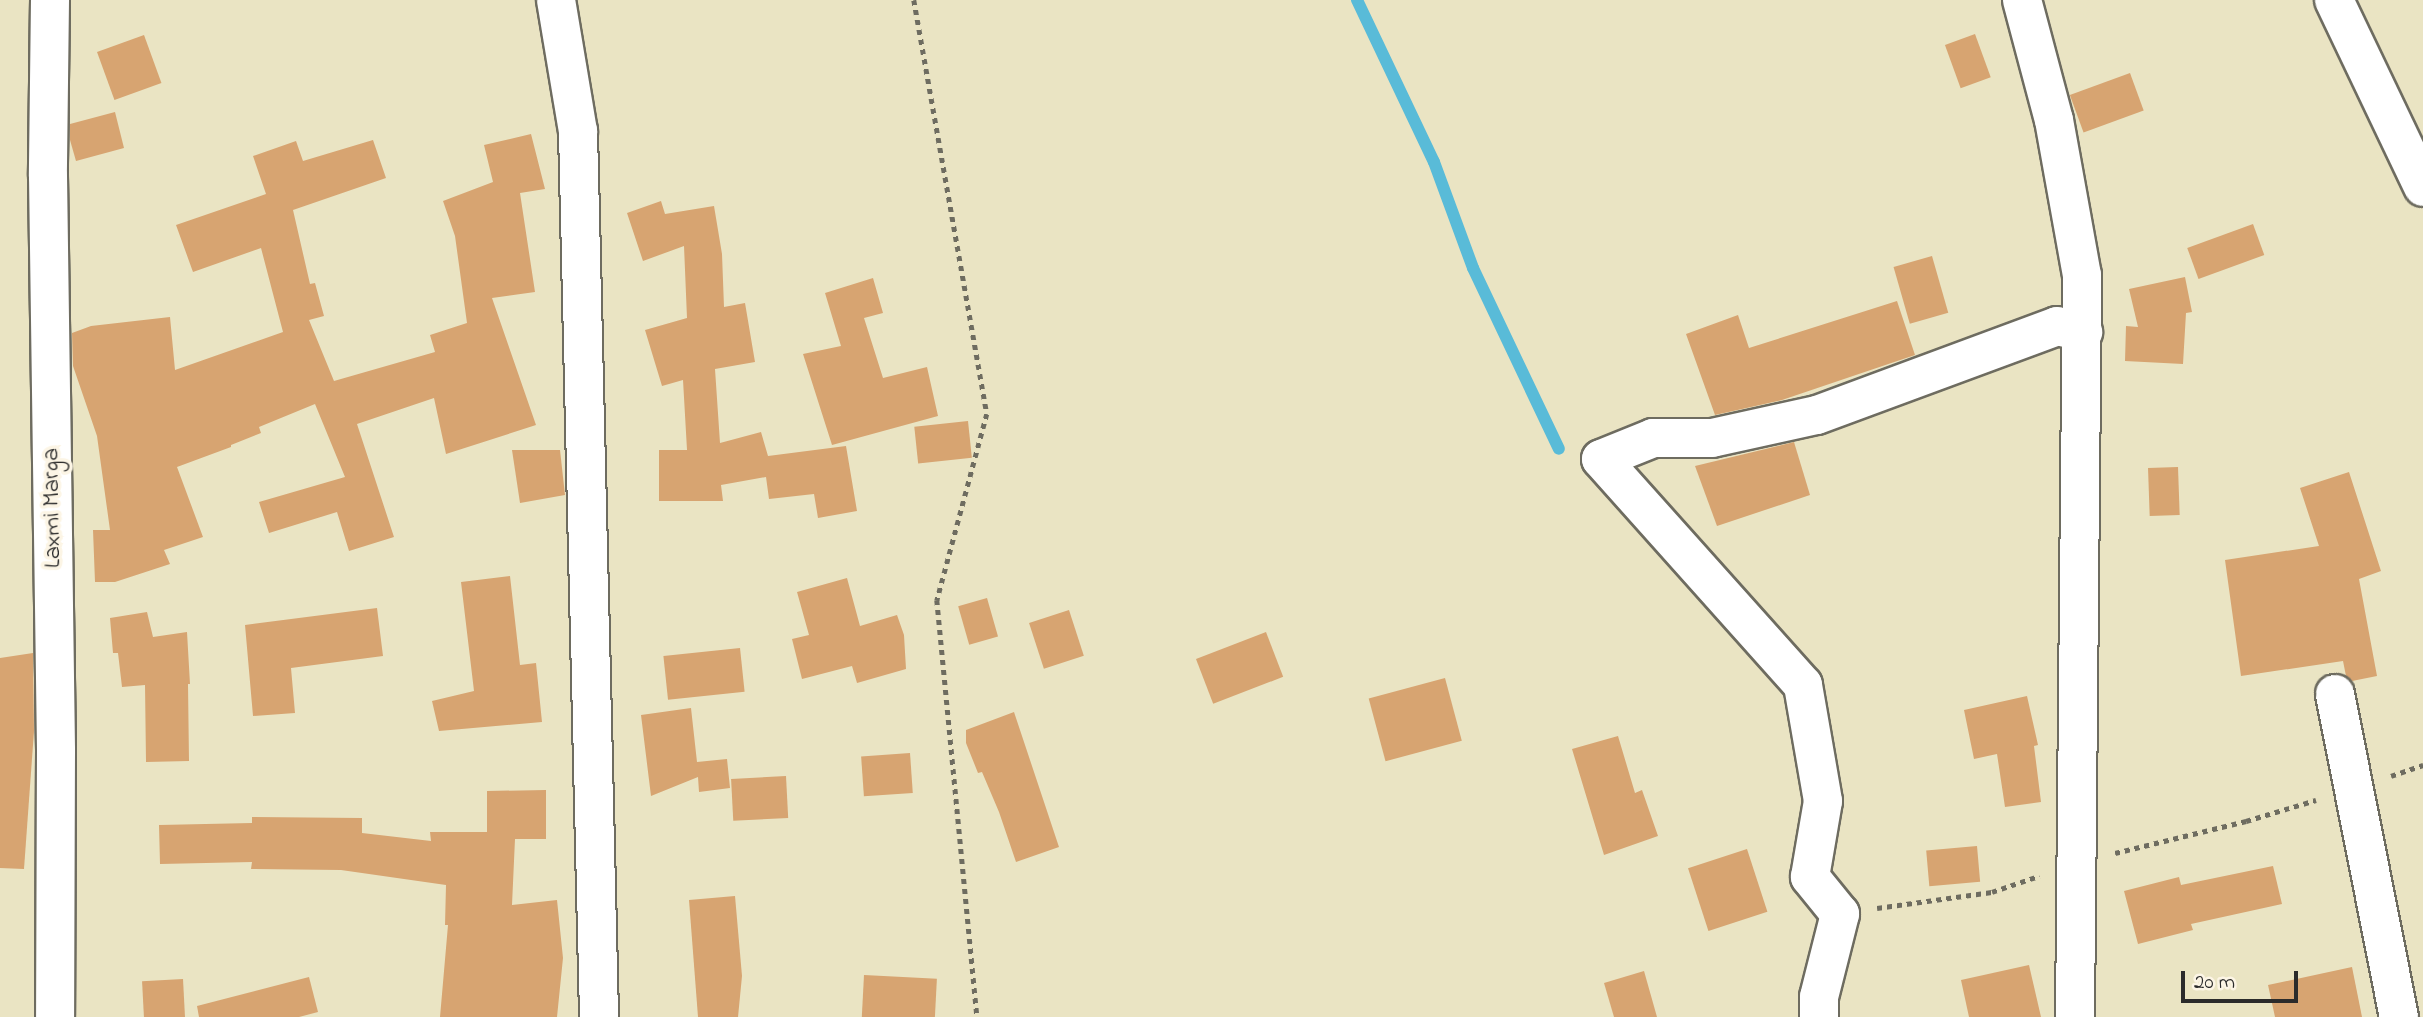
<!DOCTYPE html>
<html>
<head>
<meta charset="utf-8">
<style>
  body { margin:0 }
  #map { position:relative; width:2423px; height:1017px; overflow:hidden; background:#eae4c3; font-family:"Indie Flower",sans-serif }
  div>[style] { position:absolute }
  .stream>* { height:12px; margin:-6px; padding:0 6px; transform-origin:6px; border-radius:6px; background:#59bbd8 }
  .building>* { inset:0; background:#d7a471; transform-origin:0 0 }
  .path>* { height:4.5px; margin-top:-2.25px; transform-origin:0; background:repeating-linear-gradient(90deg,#6e6c60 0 5px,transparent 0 10px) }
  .roads { filter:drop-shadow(2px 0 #6e6c60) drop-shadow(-2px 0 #6e6c60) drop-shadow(0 2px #6e6c60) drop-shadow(0 -2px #6e6c60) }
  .minor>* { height:38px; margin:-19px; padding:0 19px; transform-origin:19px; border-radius:19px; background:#fff }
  span { translate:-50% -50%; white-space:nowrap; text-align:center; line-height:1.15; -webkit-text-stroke:7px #fcf5e5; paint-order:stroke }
  .street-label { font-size:24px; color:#2b2b2b }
  .scale { position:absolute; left:2181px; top:971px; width:117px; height:32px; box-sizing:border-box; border:4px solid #2b2b2b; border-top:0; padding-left:9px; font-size:21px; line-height:24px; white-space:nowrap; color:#2b2b2b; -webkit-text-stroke:5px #fcf5e5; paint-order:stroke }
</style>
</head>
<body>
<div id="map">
  <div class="stream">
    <div style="left:1357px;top:0;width:179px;rotate:64.6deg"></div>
    <div style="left:1434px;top:162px;width:113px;rotate:69.8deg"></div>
    <div style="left:1473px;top:268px;width:200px;rotate:64.6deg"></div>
  </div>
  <div class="building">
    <div style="left:1975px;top:34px;width:46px;height:32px;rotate:70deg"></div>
    <div style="left:144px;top:35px;width:51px;height:50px;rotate:70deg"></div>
    <div style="left:2130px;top:73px;width:40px;height:64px;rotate:70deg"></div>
    <div style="clip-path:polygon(115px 112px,124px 148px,76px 161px,70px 140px,70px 124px)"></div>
    <div style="clip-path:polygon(531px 134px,545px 189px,520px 193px,535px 292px,492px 298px,536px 425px,446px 454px,434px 398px,357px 424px,394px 537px,349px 551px,337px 512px,269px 533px,259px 502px,345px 477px,315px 404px,259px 427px,261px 433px,231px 445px,231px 447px,177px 467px,203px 537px,164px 550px,170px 564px,115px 582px,95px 582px,93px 530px,110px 530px,97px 436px,73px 366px,72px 333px,91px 326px,170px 317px,175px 370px,283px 332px,261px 248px,193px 272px,176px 225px,266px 194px,253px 156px,296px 141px,303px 161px,373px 140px,386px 178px,293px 210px,310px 284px,315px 283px,324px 316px,309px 320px,334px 381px,435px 352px,430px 335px,467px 323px,455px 236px,443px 201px,493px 182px,484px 145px)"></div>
    <div style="clip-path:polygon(661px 201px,665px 214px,714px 206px,722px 254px,724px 307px,745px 303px,755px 362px,715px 369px,720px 443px,761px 432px,768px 456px,846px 446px,857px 511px,818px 518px,814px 494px,769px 499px,766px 477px,721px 485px,723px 501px,659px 501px,659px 450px,687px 450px,683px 380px,662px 386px,645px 330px,687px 318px,684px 246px,643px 261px,627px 213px)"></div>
    <div style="left:2253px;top:224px;width:33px;height:70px;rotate:70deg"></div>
    <div style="left:1932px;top:256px;width:59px;height:40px;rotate:74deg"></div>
    <div style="clip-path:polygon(2185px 277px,2192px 312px,2186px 313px,2183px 364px,2125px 361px,2126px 326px,2138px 327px,2129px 289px)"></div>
    <div style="clip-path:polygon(873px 278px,883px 313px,864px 318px,883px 378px,927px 367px,938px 416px,832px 445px,803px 354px,841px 346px,825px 293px)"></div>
    <div style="clip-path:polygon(1897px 301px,1915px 355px,1782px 400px,1715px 415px,1686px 334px,1738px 315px,1749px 348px)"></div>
    <div style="left:968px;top:421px;width:37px;height:54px;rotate:84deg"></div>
    <div style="clip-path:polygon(1794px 442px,1810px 495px,1717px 526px,1695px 466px)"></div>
    <div style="clip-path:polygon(512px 450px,560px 450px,565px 495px,520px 503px)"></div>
    <div style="left:2178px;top:467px;width:48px;height:30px;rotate:88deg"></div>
    <div style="clip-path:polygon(2349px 472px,2381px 571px,2359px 579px,2377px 676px,2352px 681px,2346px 676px,2343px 661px,2241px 676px,2225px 560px,2319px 546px,2300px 488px)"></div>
    <div style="clip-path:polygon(510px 576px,520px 665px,536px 663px,542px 722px,439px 731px,432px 701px,474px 691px,461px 582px)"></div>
    <div style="clip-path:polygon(847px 578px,860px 626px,897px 615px,904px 635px,906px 669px,857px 683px,852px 666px,802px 679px,792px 639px,809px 635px,797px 592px)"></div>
    <div style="left:987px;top:598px;width:40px;height:30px;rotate:74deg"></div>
    <div style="clip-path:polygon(377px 608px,383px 656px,291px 668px,295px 713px,253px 716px,245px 625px)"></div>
    <div style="left:1069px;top:610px;width:48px;height:42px;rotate:72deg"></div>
    <div style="clip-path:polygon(147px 612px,153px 637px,187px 632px,190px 684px,188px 684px,189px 761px,146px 762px,145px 685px,122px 687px,118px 653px,113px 653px,110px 618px)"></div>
    <div style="left:1266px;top:632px;width:48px;height:75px;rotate:69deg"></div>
    <div style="left:740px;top:648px;width:44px;height:77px;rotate:84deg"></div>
    <div style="clip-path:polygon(33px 653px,34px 731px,24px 869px,0 868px,0 658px)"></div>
    <div style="left:1445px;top:678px;width:65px;height:79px;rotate:75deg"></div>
    <div style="clip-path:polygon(2027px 696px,2038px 745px,2034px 746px,2041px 802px,2005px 807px,1997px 754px,1974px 759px,1964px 710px)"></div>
    <div style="clip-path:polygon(691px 708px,697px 762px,727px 759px,730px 788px,699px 792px,698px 777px,651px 796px,641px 715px)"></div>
    <div style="clip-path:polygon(1014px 712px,1059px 847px,1016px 862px,999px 812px,982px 772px,978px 773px,966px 743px,966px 730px)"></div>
    <div style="clip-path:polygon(1618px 736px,1635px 793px,1642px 790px,1658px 836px,1604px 855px,1572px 749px)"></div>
    <div style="left:910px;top:753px;width:40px;height:49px;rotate:86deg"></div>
    <div style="left:786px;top:776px;width:42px;height:55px;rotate:87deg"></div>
    <div style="clip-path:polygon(546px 790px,546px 839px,515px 839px,512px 905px,557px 900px,563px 958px,557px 1017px,440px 1017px,448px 925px,445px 925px,446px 885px,341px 870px,251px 869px,252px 862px,160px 864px,159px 825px,252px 823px,252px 817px,362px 818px,362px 833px,431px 841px,430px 832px,487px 832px,487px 791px)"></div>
    <div style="left:1977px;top:846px;width:36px;height:51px;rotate:85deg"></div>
    <div style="left:1747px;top:849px;width:66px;height:62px;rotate:72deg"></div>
    <div style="clip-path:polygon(2273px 866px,2282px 904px,2191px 924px,2193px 930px,2138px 944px,2124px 891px,2179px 877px,2181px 885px)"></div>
    <div style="clip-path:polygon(735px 896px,742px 976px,738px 1017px,698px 1017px,689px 900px)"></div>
    <div style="clip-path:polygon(2029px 965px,2041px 1017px,1969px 1017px,1961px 980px)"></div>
    <div style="clip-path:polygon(2352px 967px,2362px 1017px,2275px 1017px,2268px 985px)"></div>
    <div style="clip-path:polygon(1644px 971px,1657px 1017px,1614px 1017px,1604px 983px)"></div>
    <div style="left:864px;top:975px;width:73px;height:42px;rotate:3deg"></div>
    <div style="clip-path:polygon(309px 977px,318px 1012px,299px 1017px,199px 1017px,197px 1006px)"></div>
    <div style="left:183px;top:979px;width:38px;height:41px;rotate:87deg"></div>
  </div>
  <div class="path">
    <div style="left:914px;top:0;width:420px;rotate:80deg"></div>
    <div style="left:987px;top:414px;width:193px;rotate:105deg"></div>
    <div style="left:937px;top:600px;width:419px;rotate:84.5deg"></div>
    <div style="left:2391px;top:776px;width:34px;rotate:-19deg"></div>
    <div style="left:2115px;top:853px;width:135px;rotate:-13.7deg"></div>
    <div style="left:2246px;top:821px;width:73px;rotate:-16.7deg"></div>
    <div style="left:1877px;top:908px;width:116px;rotate:-7.9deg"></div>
    <div style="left:1992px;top:892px;width:50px;rotate:-18.8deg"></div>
  </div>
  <div class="roads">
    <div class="minor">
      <div style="left:50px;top:0;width:176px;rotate:90.7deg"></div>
      <div style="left:48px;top:176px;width:575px;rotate:89.2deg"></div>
      <div style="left:56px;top:751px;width:266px;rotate:90.2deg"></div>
      <div style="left:556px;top:0;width:133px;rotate:80.5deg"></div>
      <div style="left:578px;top:131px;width:886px;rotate:88.64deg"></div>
      <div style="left:2022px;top:0;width:124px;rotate:75.1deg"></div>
      <div style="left:2054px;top:120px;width:158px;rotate:79.8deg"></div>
      <div style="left:2082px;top:275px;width:742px;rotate:90.54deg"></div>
      <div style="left:2334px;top:0;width:207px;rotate:64.5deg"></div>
      <div style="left:2335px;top:694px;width:329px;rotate:78.8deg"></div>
      <div style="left:1819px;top:1017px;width:20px;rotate:-90deg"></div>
      <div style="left:1819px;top:997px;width:86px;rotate:-75.8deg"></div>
      <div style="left:1840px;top:914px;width:48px;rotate:-129deg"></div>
      <div style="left:1810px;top:877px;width:77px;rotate:-80.3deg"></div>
      <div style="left:1823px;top:801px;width:118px;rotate:-99.8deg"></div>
      <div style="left:1803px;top:685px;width:303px;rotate:-131.8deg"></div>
      <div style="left:1601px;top:459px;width:56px;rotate:-22deg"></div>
      <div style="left:1653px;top:438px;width:59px"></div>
      <div style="left:1712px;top:438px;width:107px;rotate:-12.4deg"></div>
      <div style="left:1817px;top:415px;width:256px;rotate:-20.3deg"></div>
      <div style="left:2057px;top:326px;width:27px;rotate:13deg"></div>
    </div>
  </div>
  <div class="street-label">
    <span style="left:53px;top:508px;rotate:-91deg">Laxmi Marga</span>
  </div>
  <div class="scale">20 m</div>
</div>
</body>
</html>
